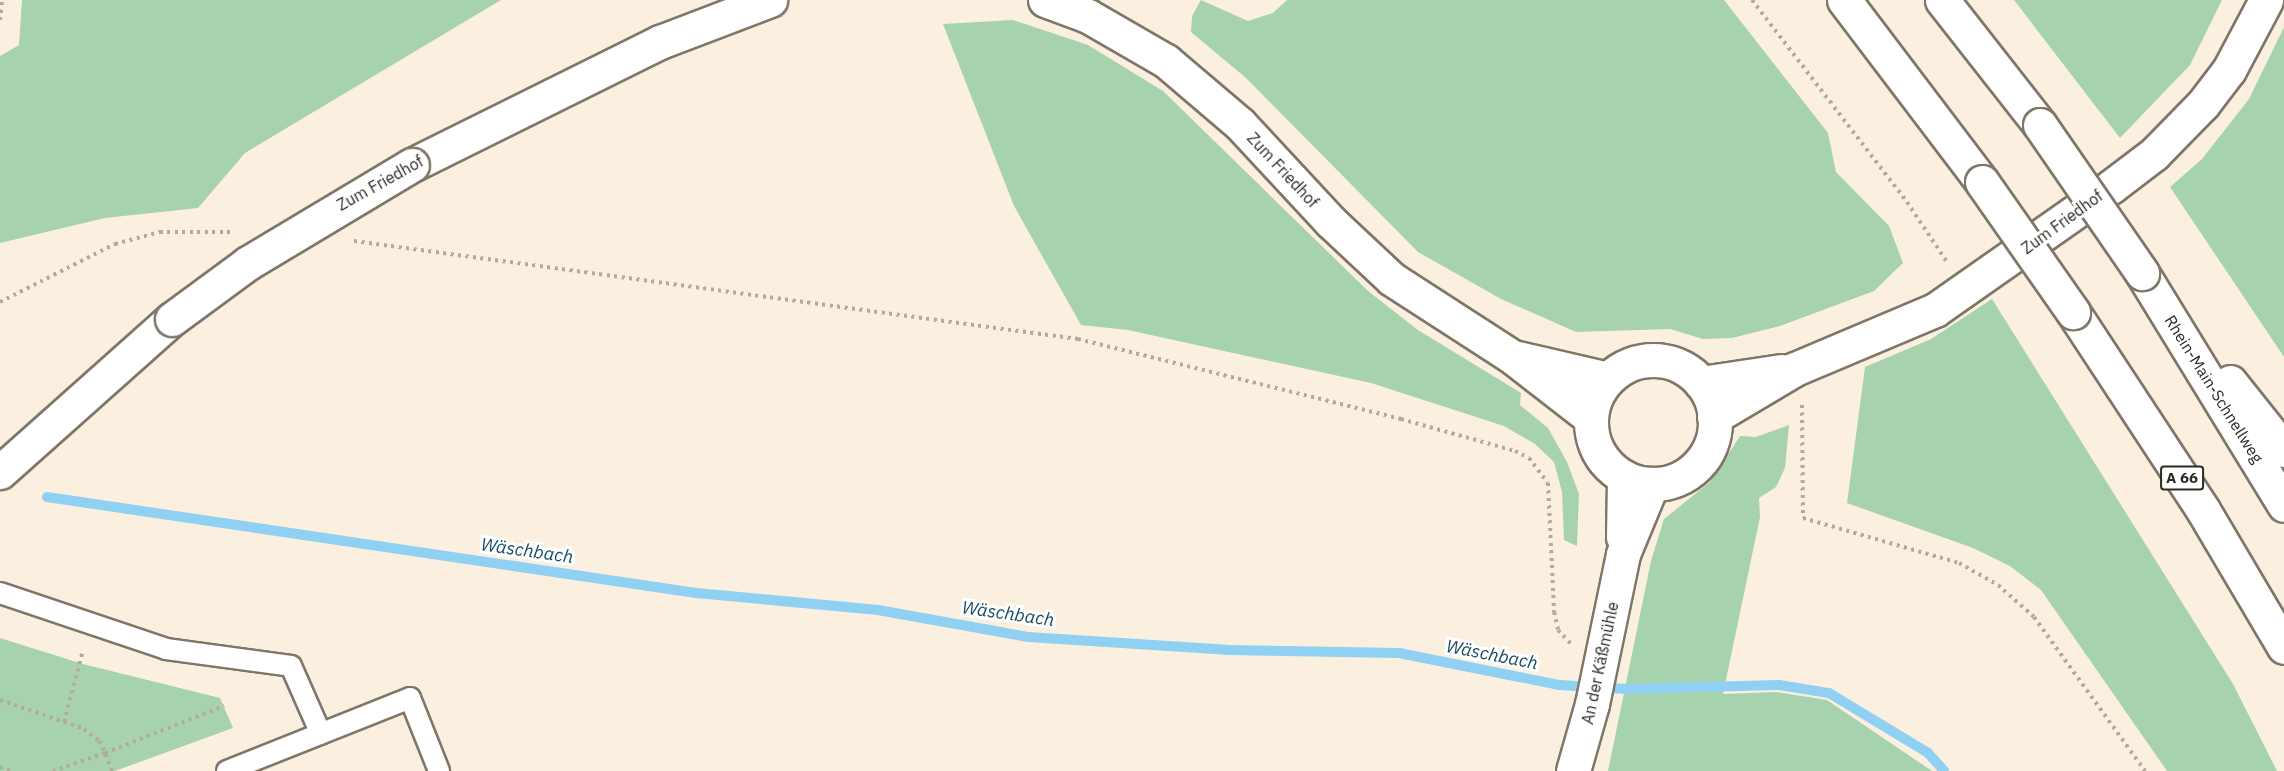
<!DOCTYPE html>
<html>
<head>
<meta charset="utf-8">
<style>
  body { margin:0 }
  #map { position:relative; width:2284px; height:771px; overflow:hidden; background:#fbf0df; font-family:"IBM Plex Sans",sans-serif }
  div>[style] { position:absolute }
  .green>* { inset:0; background:#a7d2ae }
  .stream>* { height:10px; margin:-5px; padding:0 5px; transform-origin:5px; border-radius:5px; background:#90d0f2 }
  .path>* { height:4px; margin-top:-2px; transform-origin:0; background:repeating-linear-gradient(90deg,#b3aa9d 0 3px,transparent 0 7.5px) }
  .roads { filter:drop-shadow(2px 0 #807668) drop-shadow(-2px 0 #807668) drop-shadow(0 2px #807668) drop-shadow(0 -2px #807668) }
  .service>* { height:20px; margin:-10px; padding:0 10px; transform-origin:10px; border-radius:10px; background:#fff }
  .minor>* { height:33px; margin:-16.5px; padding:0 16.5px; transform-origin:16.5px; border-radius:16.5px; background:#fff }
  .tertiary>* { height:33px; margin:-16.5px; padding:0 16.5px; transform-origin:16.5px; border-radius:16.5px; background:#fff }
  .tertiary>.ring { margin:-16.5px; padding:0; box-sizing:content-box; background:none; border:33px solid #fff; border-radius:50% }
  .motorway>* { height:33px; margin:-16.5px; padding:0 16.5px; transform-origin:16.5px; border-radius:16.5px; background:#fff }
  .bridges { filter:drop-shadow(2px 0 #807668) drop-shadow(-2px 0 #807668) drop-shadow(0 2px #807668) drop-shadow(0 -2px #807668) }
  .tertiary-bridge>* { height:33px; margin:-16.5px; padding:0 16.5px; transform-origin:16.5px; border-radius:16.5px; background:#fff }
  .motorway-bridge>* { height:33px; margin:-16.5px; padding:0 16.5px; transform-origin:16.5px; border-radius:16.5px; background:#fff }
  span { translate:-50% -50%; white-space:nowrap; text-align:center; line-height:1.15; -webkit-text-stroke:6px #fff; paint-order:stroke }
  .shield-label span { padding:2px 4px; background:#fff; border:2px solid; border-radius:4px; -webkit-text-stroke-width:0 }
  .shield-label { font-size:15px; color:#2c2822; font-weight:700 }
  .street-label { font-size:16px; color:#2c2822 }
  .water-label { font-size:18px; color:#184c63; font-style:italic }
</style>
</head>
<body>
<div id="map">
  <div class="green">
    <div style="clip-path:polygon(22px 0,501px 0,245px 153px,198px 208px,105px 218px,0 243px,0 56px,19px 45px)"></div>
    <div style="clip-path:polygon(1201px 0,1248px 21px,1273px 13px,1287px 0,1724px 0,1828px 133px,1836px 172px,1889px 226px,1903px 263px,1874px 291px,1780px 326px,1732px 338px,1703px 339px,1670px 329px,1576px 332px,1501px 299px,1418px 252px,1246px 78px,1191px 32px,1192px 16px)"></div>
    <div style="clip-path:polygon(2014px 0,2222px 0,2190px 65px,2120px 138px)"></div>
    <div style="clip-path:polygon(1013px 20px,1088px 45px,1163px 91px,1368px 291px,1418px 330px,1521px 393px,1520px 405px,1548px 428px,1567px 462px,1579px 494px,1577px 546px,1564px 540px,1562px 492px,1554px 462px,1535px 444px,1504px 426px,1371px 383px,1128px 330px,1081px 325px,1014px 206px,943px 24px)"></div>
    <div style="clip-path:polygon(2284px 27px,2284px 357px,2170px 187px,2202px 159px,2249px 99px)"></div>
    <div style="clip-path:polygon(1992px 299px,2233px 684px,2277px 771px,2167px 771px,2041px 590px,2010px 566px,1973px 548px,1847px 503px,1865px 367px,1931px 339px)"></div>
    <div style="clip-path:polygon(1789px 425px,1785px 468px,1776px 487px,1759px 498px,1760px 517px,1723px 694px,1776px 692px,1827px 700px,1932px 771px,1608px 771px,1651px 561px,1664px 519px,1710px 482px,1740px 436px,1756px 437px)"></div>
    <div style="clip-path:polygon(0 638px,83px 664px,220px 698px,233px 728px,115px 771px,0 771px)"></div>
  </div>
  <div class="stream">
    <div style="left:47px;top:497px;width:656px;rotate:8.41deg"></div>
    <div style="left:696px;top:593px;width:183px;rotate:5.3deg"></div>
    <div style="left:878px;top:610px;width:152px;rotate:10.2deg"></div>
    <div style="left:1028px;top:637px;width:199px;rotate:3.7deg"></div>
    <div style="left:1227px;top:650px;width:172px;rotate:1deg"></div>
    <div style="left:1399px;top:653px;width:163px;rotate:11.3deg"></div>
    <div style="left:1559px;top:685px;width:68px;rotate:3.4deg"></div>
    <div style="left:1627px;top:689px;width:152px;rotate:-1.5deg"></div>
    <div style="left:1779px;top:685px;width:51px;rotate:9.1deg"></div>
    <div style="left:1829px;top:693px;width:116px;rotate:31.2deg"></div>
    <div style="left:1928px;top:753px;width:24px;rotate:48deg"></div>
  </div>
  <div class="path">
    <div style="left:1752px;top:0;width:255px;rotate:52.5deg"></div>
    <div style="left:1907px;top:202px;width:72px;rotate:56.3deg"></div>
    <div style="left:0;top:20px;width:20px;rotate:-84deg"></div>
    <div style="left:354px;top:241px;width:731px;rotate:7.71deg"></div>
    <div style="left:1078px;top:339px;width:333px;rotate:13.9deg"></div>
    <div style="left:1401px;top:419px;width:118px;rotate:15.7deg"></div>
    <div style="left:1515px;top:451px;width:16px;rotate:27deg"></div>
    <div style="left:1529px;top:458px;width:31px;rotate:53deg"></div>
    <div style="left:1548px;top:483px;width:129px;rotate:87.3deg"></div>
    <div style="left:1554px;top:612px;width:18px;rotate:77deg"></div>
    <div style="left:1558px;top:630px;width:19px;rotate:47deg"></div>
    <div style="left:0;top:302px;width:129px;rotate:-26.8deg"></div>
    <div style="left:115px;top:244px;width:47px;rotate:-14.9deg"></div>
    <div style="left:160px;top:232px;width:72px"></div>
    <div style="left:1802px;top:405px;width:113px;rotate:89.5deg"></div>
    <div style="left:1803px;top:518px;width:162px;rotate:16.1deg"></div>
    <div style="left:1959px;top:563px;width:45px;rotate:29.4deg"></div>
    <div style="left:1998px;top:585px;width:48px;rotate:41.6deg"></div>
    <div style="left:2034px;top:617px;width:190px;rotate:54.2deg"></div>
    <div style="left:0;top:700px;width:89px;rotate:19deg"></div>
    <div style="left:84px;top:729px;width:19px;rotate:39deg"></div>
    <div style="left:99px;top:741px;width:13px;rotate:63deg"></div>
    <div style="left:105px;top:753px;width:55px;rotate:160.9deg"></div>
    <div style="left:64px;top:722px;width:74px;rotate:-75.2deg"></div>
    <div style="left:0;top:767px;width:11px;rotate:22deg"></div>
    <div style="left:112px;top:771px;width:19px;rotate:-111deg"></div>
    <div style="left:105px;top:753px;width:128px;rotate:-21.6deg"></div>
  </div>
  <div class="roads">
    <div class="service">
      <div style="left:0;top:593px;width:175px;rotate:18.6deg"></div>
      <div style="left:166px;top:649px;width:126px;rotate:7.7deg"></div>
      <div style="left:291px;top:666px;width:74px;rotate:66.2deg"></div>
      <div style="left:227px;top:771px;width:197px;rotate:-21.7deg"></div>
      <div style="left:410px;top:698px;width:79px;rotate:68.3deg"></div>
    </div>
    <div class="minor">
      <div style="left:1623px;top:537px;width:60px;rotate:-89deg"></div>
      <div style="left:1573px;top:771px;width:70px;rotate:-74.2deg"></div>
      <div style="left:1592px;top:704px;width:153px;rotate:-78.3deg"></div>
      <div style="left:1623px;top:554px;width:76px;rotate:-67.5deg"></div>
    </div>
    <div class="tertiary">
      <div style="left:1045px;top:0;width:46px;rotate:20.4deg"></div>
      <div style="left:1088px;top:16px;width:90px;rotate:30deg"></div>
      <div style="left:1166px;top:61px;width:97px;rotate:40.4deg"></div>
      <div style="left:1240px;top:124px;width:134px;rotate:47.1deg"></div>
      <div style="left:1331px;top:222px;width:83px;rotate:43.1deg"></div>
      <div style="left:1392px;top:279px;width:142px;rotate:32.9deg"></div>
      <div style="left:1511px;top:356px;width:101px;rotate:37.8deg"></div>
      <div style="left:412px;top:165px;width:277px;rotate:-26.4deg"></div>
      <div style="left:660px;top:42px;width:118px;rotate:-20.9deg"></div>
      <div style="left:1518px;top:358px;width:92px;rotate:13.1deg"></div>
      <div class="ring" style="left:1591px;top:360px;width:91px;height:91px"></div>
      <div style="left:1701px;top:383px;width:81px;rotate:-8.5deg"></div>
      <div style="left:1714px;top:417px;width:94px;rotate:-30.7deg"></div>
      <div style="left:1795px;top:369px;width:152px;rotate:-22.9deg"></div>
      <div style="left:1935px;top:310px;width:216px;rotate:-35deg"></div>
      <div style="left:2112px;top:186px;width:53px;rotate:-37.3deg"></div>
      <div style="left:2154px;top:154px;width:70px;rotate:-45.6deg"></div>
      <div style="left:2203px;top:104px;width:43px;rotate:-52.6deg"></div>
      <div style="left:2229px;top:70px;width:79px;rotate:-62.1deg"></div>
      <div style="left:0;top:472px;width:230px;rotate:-41.7deg"></div>
    </div>
    <div class="motorway">
      <div style="left:1844px;top:0;width:228px;rotate:52.8deg"></div>
      <div style="left:1942px;top:0;width:159px;rotate:51.9deg"></div>
      <div style="left:2142px;top:273px;width:272px;rotate:58.5deg"></div>
      <div style="left:2073px;top:312px;width:237px;rotate:56.7deg"></div>
      <div style="left:2203px;top:510px;width:159px;rotate:59.4deg"></div>
      <div style="left:2230px;top:382px;width:87px;rotate:51.5deg"></div>
    </div>
  </div>
  <div class="bridges">
    <div class="tertiary-bridge">
      <div style="left:172px;top:319px;width:94px;rotate:-36.4deg"></div>
      <div style="left:248px;top:263px;width:191px;rotate:-30.9deg"></div>
    </div>
    <div class="motorway-bridge">
      <div style="left:2040px;top:125px;width:180px;rotate:55.4deg"></div>
      <div style="left:1982px;top:182px;width:159px;rotate:55deg"></div>
    </div>
  </div>
  <div class="shield-label">
    <span style="left:2182px;top:478px">A 66</span>
  </div>
  <div class="street-label">
    <span style="left:1283px;top:170px;rotate:47deg">Zum Friedhof</span>
    <span style="left:380px;top:183px;rotate:-29deg">Zum Friedhof</span>
    <span style="left:2062px;top:222px;rotate:-36deg">Zum Friedhof</span>
    <span style="left:2214px;top:389px;rotate:58deg">Rhein-Main-Schnellweg</span>
    <span style="left:1600px;top:663px;rotate:-78deg">An der Käßmühle</span>
  </div>
  <div class="water-label">
    <span style="left:527px;top:551px;rotate:8deg">Wäschbach</span>
    <span style="left:1008px;top:614px;rotate:8deg">Wäschbach</span>
    <span style="left:1492px;top:655px;rotate:11deg">Wäschbach</span>
  </div>
</div>
</body>
</html>
